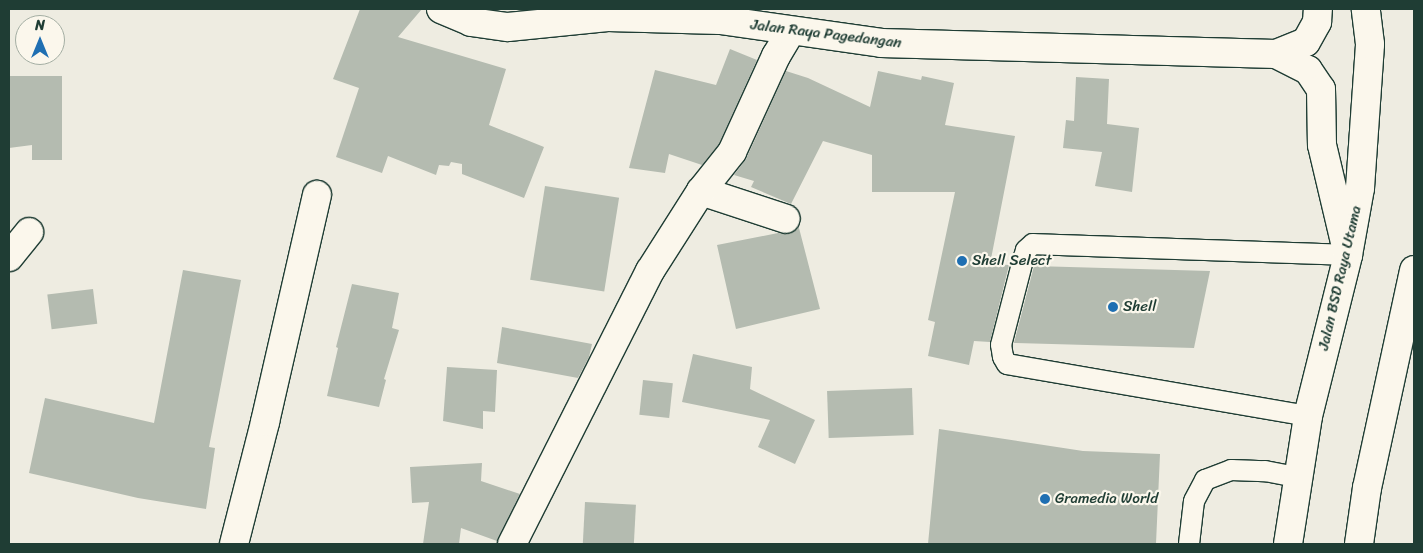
<!DOCTYPE html>
<html>
<head>
<meta charset="utf-8">
<style>
  body { margin:0 }
  #map { position:relative; width:1423px; height:553px; overflow:hidden; background:#eeece1; font-family:Sriracha,sans-serif }
  div>[style] { position:absolute }
  .building>* { inset:0; background:#b4bbb0; transform-origin:0 0 }
  .roads { filter:drop-shadow(1px 0 #1f3d34) drop-shadow(-1px 0 #1f3d34) drop-shadow(0 1px #1f3d34) drop-shadow(0 -1px #1f3d34) }
  .lane>* { height:20px; margin:-10px; padding:0 10px; transform-origin:10px; border-radius:10px; background:#fbf7ec }
  .street>* { height:28px; margin:-14px; padding:0 14px; transform-origin:14px; border-radius:14px; background:#fbf7ec }
  .secondary>* { height:28px; margin:-14px; padding:0 14px; transform-origin:14px; border-radius:14px; background:#fbf7ec }
  .primary>* { height:28px; margin:-14px; padding:0 14px; transform-origin:14px; border-radius:14px; background:#fbf7ec }
  .dots>* { width:14px; height:14px; translate:-50% -50%; box-sizing:border-box; border:2px solid #fbf7ec; border-radius:50% }
  span { translate:-50% -50%; white-space:nowrap; text-align:center; line-height:1.15; -webkit-text-stroke:4.5px #fbf7ec; paint-order:stroke }
  .street-label { font-size:15px; color:#1f3d34 }
  .poi-label { font-size:15px; color:#1f3d34 }
  .left { translate:0 -50%; text-align:left }
  .frame { position:absolute; inset:0; border:10px solid #1f3d34; pointer-events:none }
  .north { position:absolute; left:15px; top:15px; width:50px; height:50px; box-sizing:border-box; background:#fbf7ec; border:1px solid #a3ada2; border-radius:50%; rotate:0deg; font-size:14px; font-weight:700; line-height:20px; text-align:center; color:#1f3d34 }
  .north::after { content:''; display:block; margin:auto; width:18px; height:22px; background:#1f6fb2; clip-path:polygon(50% 0,100% 100%,50% 72%,0 100%) }
</style>
</head>
<body>
<div id="map">
  <div class="building">
    <div style="clip-path:polygon(360px 9px,422px 9px,398px 37px,506px 69px,489px 125px,544px 147px,524px 198px,462px 174px,462px 164px,451px 162px,449px 166px,439px 165px,436px 175px,388px 156px,382px 173px,336px 157px,359px 88px,333px 79px)"></div>
    <div style="clip-path:polygon(730px 49px,757px 60px,719px 144px,702px 165px,669px 154px,665px 173px,629px 168px,655px 70px,716px 85px)"></div>
    <div style="clip-path:polygon(786px 71px,808px 78px,870px 107px,878px 71px,921px 80px,922px 76px,954px 83px,945px 125px,1015px 136px,990px 264px,1009px 265px,990px 342px,974px 341px,969px 365px,928px 356px,935px 322px,928px 320px,955px 192px,872px 192px,872px 155px,823px 141px,791px 204px,751px 187px,754px 181px,734px 175px,746px 159px)"></div>
    <div style="clip-path:polygon(9px 76px,62px 76px,62px 160px,32px 160px,32px 145px,9px 148px)"></div>
    <div style="clip-path:polygon(1076px 77px,1109px 79px,1107px 124px,1139px 128px,1132px 192px,1095px 186px,1102px 152px,1063px 148px,1066px 120px,1074px 121px)"></div>
    <div style="left:545px;top:186px;width:75px;height:95px;rotate:9deg"></div>
    <div style="clip-path:polygon(799px 228px,820px 309px,736px 329px,717px 245px,778px 233px,790px 234px)"></div>
    <div style="clip-path:polygon(1034px 266px,1210px 271px,1194px 348px,1014px 343px)"></div>
    <div style="clip-path:polygon(183px 270px,241px 280px,209px 447px,215px 448px,206px 509px,138px 498px,29px 473px,45px 398px,154px 423px)"></div>
    <div style="clip-path:polygon(352px 284px,399px 293px,392px 328px,399px 330px,384px 379px,386px 380px,379px 407px,327px 396px,338px 348px,336px 347px)"></div>
    <div style="left:93px;top:289px;width:35px;height:46px;rotate:83deg"></div>
    <div style="clip-path:polygon(502px 327px,592px 344px,589px 357px,578px 378px,497px 363px)"></div>
    <div style="clip-path:polygon(693px 354px,752px 367px,750px 389px,815px 420px,795px 464px,758px 447px,770px 420px,682px 402px)"></div>
    <div style="clip-path:polygon(447px 367px,497px 370px,495px 412px,483px 411px,483px 429px,443px 421px)"></div>
    <div style="left:643px;top:380px;width:30px;height:35px;rotate:6deg"></div>
    <div style="left:912px;top:388px;width:47px;height:85px;rotate:88deg"></div>
    <div style="clip-path:polygon(939px 429px,1083px 451px,1160px 454px,1156px 544px,928px 544px)"></div>
    <div style="clip-path:polygon(482px 463px,481px 481px,520px 494px,497px 541px,461px 528px,459px 544px,423px 544px,429px 502px,412px 503px,410px 467px)"></div>
    <div style="left:585px;top:502px;width:51px;height:42px;rotate:3deg"></div>
  </div>
  <div class="roads">
    <div class="lane">
      <div style="left:1308px;top:416px;width:305px;rotate:-170.2deg"></div>
      <div style="left:1007px;top:364px;width:8px;rotate:-120deg"></div>
      <div style="left:1003px;top:357px;width:12px;rotate:-99deg"></div>
      <div style="left:1001px;top:345px;width:88px;rotate:-75.5deg"></div>
      <div style="left:1023px;top:260px;width:10px;rotate:-73deg"></div>
      <div style="left:1026px;top:250px;width:9px;rotate:-41deg"></div>
      <div style="left:1033px;top:244px;width:315px;rotate:2deg"></div>
      <div style="left:1189px;top:544px;width:43px;rotate:-83.4deg"></div>
      <div style="left:1194px;top:501px;width:24px;rotate:-62deg"></div>
      <div style="left:1205px;top:480px;width:28px;rotate:-21deg"></div>
      <div style="left:1231px;top:470px;width:34px;rotate:2deg"></div>
      <div style="left:1265px;top:471px;width:33px;rotate:11deg"></div>
    </div>
    <div class="street">
      <div style="left:701px;top:191px;width:89px;rotate:18.2deg"></div>
      <div style="left:9px;top:257px;width:32px;rotate:-51deg"></div>
      <div style="left:234px;top:544px;width:126px;rotate:-75.7deg"></div>
      <div style="left:265px;top:422px;width:233px;rotate:-77.1deg"></div>
      <div style="left:512px;top:544px;width:306px;rotate:-63.2deg"></div>
      <div style="left:650px;top:271px;width:95px;rotate:-57.5deg"></div>
      <div style="left:701px;top:191px;width:50px;rotate:-51.5deg"></div>
      <div style="left:732px;top:152px;width:106px;rotate:-65.4deg"></div>
      <div style="left:776px;top:56px;width:29px;rotate:-59deg"></div>
    </div>
    <div class="secondary">
      <div style="left:441px;top:9px;width:33px;rotate:23deg"></div>
      <div style="left:471px;top:22px;width:37px;rotate:8deg"></div>
      <div style="left:508px;top:27px;width:100px;rotate:-5.7deg"></div>
      <div style="left:608px;top:17px;width:112px;rotate:1.5deg"></div>
      <div style="left:720px;top:20px;width:163px;rotate:8.1deg"></div>
      <div style="left:881px;top:43px;width:395px;rotate:1.6deg"></div>
      <div style="left:1276px;top:54px;width:32px;rotate:-22deg"></div>
      <div style="left:1306px;top:42px;width:23px;rotate:-61deg"></div>
      <div style="left:1317px;top:22px;width:13px;rotate:-86deg"></div>
      <div style="left:1276px;top:54px;width:36px;rotate:27deg"></div>
      <div style="left:1308px;top:70px;width:23px;rotate:56deg"></div>
      <div style="left:1321px;top:89px;width:56px;rotate:89deg"></div>
      <div style="left:1322px;top:145px;width:113px;rotate:76.7deg"></div>
    </div>
    <div class="primary">
      <div style="left:1288px;top:544px;width:130px;rotate:-81.1deg"></div>
      <div style="left:1308px;top:416px;width:166px;rotate:-76deg"></div>
      <div style="left:1348px;top:255px;width:68px;rotate:-79.8deg"></div>
      <div style="left:1360px;top:188px;width:144px;rotate:-86deg"></div>
      <div style="left:1370px;top:44px;width:35px;rotate:-97deg"></div>
      <div style="left:1359px;top:544px;width:57px;rotate:-81.9deg"></div>
      <div style="left:1367px;top:488px;width:223px;rotate:-77.8deg"></div>
    </div>
  </div>
  <div class="dots">
    <div style="left:962px;top:261px;background:#1f6fb2"></div>
    <div style="left:1113px;top:307px;background:#1f6fb2"></div>
    <div style="left:1045px;top:499px;background:#1f6fb2"></div>
  </div>
  <div class="street-label">
    <span style="left:826px;top:34px;rotate:7deg">Jalan Raya Pagedangan</span>
    <span style="left:1340px;top:278px;rotate:-77deg">Jalan BSD Raya Utama</span>
  </div>
  <div class="poi-label">
    <span class="left" style="left:972px;top:261px">Shell Select</span>
    <span class="left" style="left:1123px;top:307px">Shell</span>
    <span class="left" style="left:1055px;top:499px">Gramedia World</span>
  </div>
  <div class="frame"></div>
  <div class="north">N</div>
</div>
</body>
</html>
